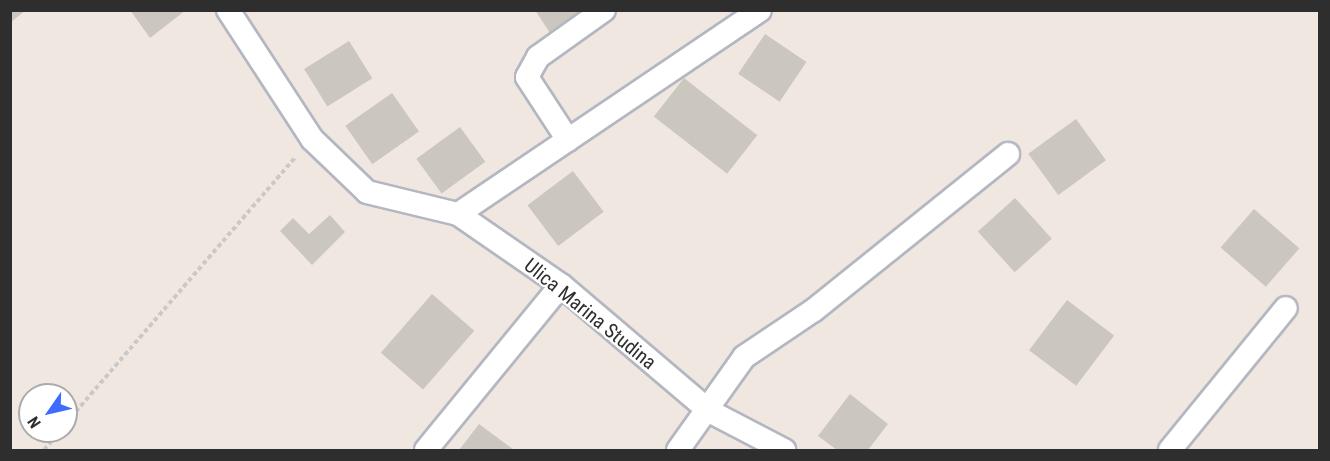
<!DOCTYPE html>
<html>
<head>
<meta charset="utf-8">
<style>
  body { margin:0 }
  #map { position:relative; width:1330px; height:461px; overflow:hidden; background:#f0e8e0; font-family:"Roboto Condensed",sans-serif }
  div>[style] { position:absolute }
  .building>* { inset:0; background:#cbc6be; transform-origin:0 0 }
  .path>* { height:4px; margin-top:-2px; transform-origin:0; background:repeating-linear-gradient(90deg,#c9c9c9 0 4.5px,transparent 0 7.5px) }
  .roads { filter:drop-shadow(2px 0 #b4b7c2) drop-shadow(-2px 0 #b4b7c2) drop-shadow(0 2px #b4b7c2) drop-shadow(0 -2px #b4b7c2) }
  .minor>* { height:22px; margin:-11px; padding:0 11px; transform-origin:11px; border-radius:11px; background:#fff }
  span { translate:-50% -50%; white-space:nowrap; text-align:center; line-height:1.15; -webkit-text-stroke:4.5px #fff; paint-order:stroke }
  .street-label { font-size:20px; color:#2e2e2e }
  .frame { position:absolute; inset:0; border:12px solid #2e2e2e; pointer-events:none }
  .north { position:absolute; left:18px; top:383px; width:60px; height:60px; box-sizing:border-box; background:#fff; border:2px solid #ababab; border-radius:50%; rotate:236deg; font-size:16px; font-weight:700; line-height:24px; text-align:center; color:#2e2e2e }
  .north::after { content:''; display:block; margin:auto; width:21px; height:27px; background:#3e6cff; clip-path:polygon(50% 0,100% 100%,50% 72%,0 100%) }
</style>
</head>
<body>
<div id="map">
  <div class="building">
    <div style="clip-path:polygon(10px 10px,26px 10px,10px 23px)"></div>
    <div style="clip-path:polygon(130px 10px,186px 10px,150px 38px)"></div>
    <div style="clip-path:polygon(535px 10px,585px 10px,550px 33px)"></div>
    <div style="left:765px;top:34px;width:50px;height:48px;rotate:34deg"></div>
    <div style="left:349px;top:41px;width:44px;height:53px;rotate:58deg"></div>
    <div style="left:684px;top:78px;width:93px;height:49px;rotate:38deg"></div>
    <div style="left:392px;top:93px;width:47px;height:57px;rotate:55deg"></div>
    <div style="left:1076px;top:119px;width:51px;height:59px;rotate:54deg"></div>
    <div style="left:460px;top:127px;width:43px;height:54px;rotate:54deg"></div>
    <div style="left:573px;top:171px;width:51px;height:57px;rotate:53deg"></div>
    <div style="left:1015px;top:198px;width:55px;height:50px;rotate:48deg"></div>
    <div style="left:1254px;top:209px;width:60px;height:51px;rotate:41deg"></div>
    <div style="clip-path:polygon(330px 215px,345px 232px,312px 265px,280px 231px,293px 218px,309px 234px)"></div>
    <div style="left:432px;top:294px;width:56px;height:78px;rotate:41deg"></div>
    <div style="left:1067px;top:300px;width:59px;height:63px;rotate:37deg"></div>
    <div style="clip-path:polygon(850px 394px,888px 424px,868px 450px,837px 450px,818px 436px)"></div>
    <div style="clip-path:polygon(479px 424px,514px 450px,462px 450px,460px 449px)"></div>
  </div>
  <div class="path">
    <div style="left:66px;top:423px;width:350px;rotate:-49.2deg"></div>
    <div style="left:44px;top:450px;width:25px;rotate:-50deg"></div>
  </div>
  <div class="roads">
    <div class="minor">
      <div style="left:228px;top:10px;width:154px;rotate:56.9deg"></div>
      <div style="left:312px;top:139px;width:76px;rotate:43.9deg"></div>
      <div style="left:367px;top:192px;width:94px;rotate:13.6deg"></div>
      <div style="left:458px;top:214px;width:125px;rotate:34.6deg"></div>
      <div style="left:561px;top:285px;width:194px;rotate:40.4deg"></div>
      <div style="left:709px;top:411px;width:85px;rotate:27.5deg"></div>
      <div style="left:568px;top:140px;width:75px;rotate:-123.1deg"></div>
      <div style="left:527px;top:77px;width:23px;rotate:-61deg"></div>
      <div style="left:538px;top:57px;width:81px;rotate:-35.5deg"></div>
      <div style="left:458px;top:214px;width:364px;rotate:-34deg"></div>
      <div style="left:426px;top:450px;width:213px;rotate:-50.7deg"></div>
      <div style="left:678px;top:450px;width:114px;rotate:-54.6deg"></div>
      <div style="left:744px;top:357px;width:84px;rotate:-33.9deg"></div>
      <div style="left:814px;top:310px;width:249px;rotate:-38.8deg"></div>
      <div style="left:1170px;top:450px;width:183px;rotate:-50.8deg"></div>
    </div>
  </div>
  <div class="street-label">
    <span style="left:590px;top:314px;rotate:39deg">Ulica Marina Studina</span>
  </div>
  <div class="frame"></div>
  <div class="north">N</div>
</div>
</body>
</html>
